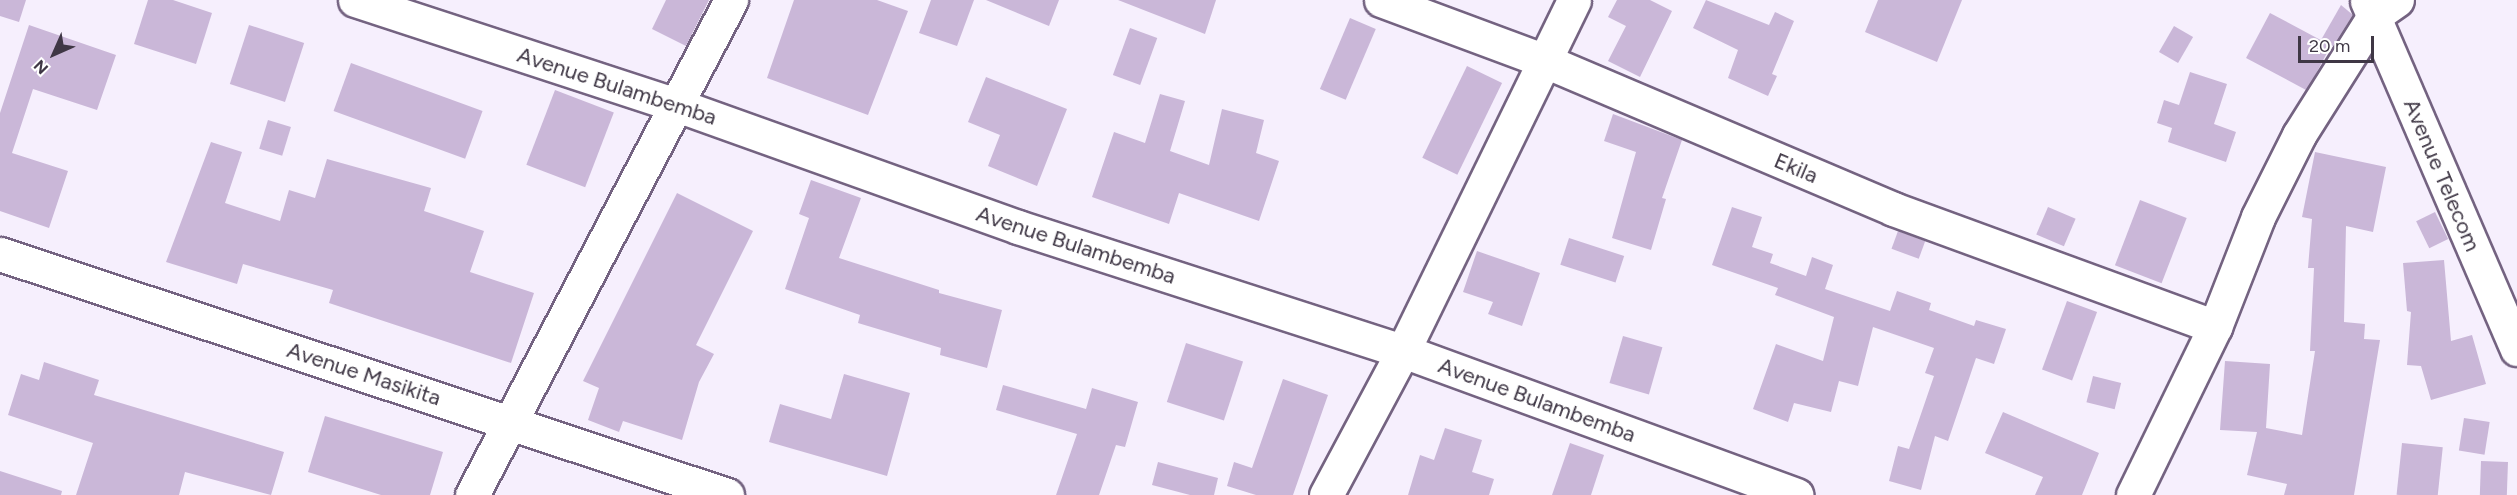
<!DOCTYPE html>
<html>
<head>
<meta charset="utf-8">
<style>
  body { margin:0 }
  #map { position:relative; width:2517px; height:495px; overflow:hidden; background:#f6effd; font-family:Figtree,sans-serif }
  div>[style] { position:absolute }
  .building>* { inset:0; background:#cab7d8; transform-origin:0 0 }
  .roads { filter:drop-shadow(2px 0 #746381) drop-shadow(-2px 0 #746381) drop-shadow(0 2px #746381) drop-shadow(0 -2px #746381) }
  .minor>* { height:33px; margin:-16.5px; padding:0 16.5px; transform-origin:16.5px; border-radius:16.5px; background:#fff }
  span { translate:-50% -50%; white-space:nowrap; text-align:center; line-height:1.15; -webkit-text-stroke:4.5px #fff; paint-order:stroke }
  .street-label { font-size:22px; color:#3f3745 }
  .north { position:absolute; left:24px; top:24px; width:60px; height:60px; -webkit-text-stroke:4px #fff; paint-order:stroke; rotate:225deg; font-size:16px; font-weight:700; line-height:24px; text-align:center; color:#3f3745 }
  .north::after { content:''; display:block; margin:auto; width:21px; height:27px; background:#3f3745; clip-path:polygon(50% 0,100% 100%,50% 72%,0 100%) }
  .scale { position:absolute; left:2298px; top:36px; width:76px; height:27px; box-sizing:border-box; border:3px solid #3f3745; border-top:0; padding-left:8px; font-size:18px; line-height:21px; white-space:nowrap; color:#3f3745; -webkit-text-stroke:4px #fff; paint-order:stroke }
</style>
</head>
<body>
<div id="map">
  <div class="building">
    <div style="clip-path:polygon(0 0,26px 0,19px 22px,0 16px)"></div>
    <div style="clip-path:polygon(148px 0,173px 0,212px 13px,196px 64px,134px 44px)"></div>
    <div style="clip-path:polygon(666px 0,709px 0,686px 46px,652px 29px)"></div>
    <div style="clip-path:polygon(794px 0,877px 0,908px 11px,868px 115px,767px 78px)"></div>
    <div style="clip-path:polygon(931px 0,974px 0,957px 46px,919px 33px)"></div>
    <div style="clip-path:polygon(986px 0,1059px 0,1049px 26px)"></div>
    <div style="clip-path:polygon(1118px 0,1216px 0,1205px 34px)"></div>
    <div style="clip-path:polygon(1617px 0,1650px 0,1672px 11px,1640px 77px,1608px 61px,1626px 26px,1608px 17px)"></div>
    <div style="clip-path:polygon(1706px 0,1769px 25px,1775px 12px,1794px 21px,1772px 74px,1777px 76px,1768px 96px,1728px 78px,1738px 50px,1693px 28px)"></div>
    <div style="clip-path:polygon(1878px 0,1962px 0,1937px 62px,1865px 32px)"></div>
    <div style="clip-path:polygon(2341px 5px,2353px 15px,2333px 46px,2321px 40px)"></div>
    <div style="left:2270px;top:13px;width:69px;height:51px;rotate:28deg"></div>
    <div style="left:1350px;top:18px;width:28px;height:77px;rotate:23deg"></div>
    <div style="clip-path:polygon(29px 25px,116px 55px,97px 110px,33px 89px,12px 153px,68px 171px,49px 228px,0 211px,0 113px)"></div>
    <div style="left:249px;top:25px;width:58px;height:62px;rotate:18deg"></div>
    <div style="left:2174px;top:26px;width:22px;height:30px;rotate:30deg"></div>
    <div style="left:1130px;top:28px;width:29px;height:50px;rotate:20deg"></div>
    <div style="left:351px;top:63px;width:140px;height:51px;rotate:20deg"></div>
    <div style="left:1467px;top:66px;width:39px;height:102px;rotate:26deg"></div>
    <div style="clip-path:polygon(2190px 72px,2227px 84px,2214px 124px,2236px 132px,2226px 162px,2168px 142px,2172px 128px,2157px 123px,2164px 100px,2179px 105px)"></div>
    <div style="clip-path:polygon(986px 77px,1067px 109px,1037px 186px,988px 166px,1000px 135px,968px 122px)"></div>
    <div style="left:555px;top:90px;width:63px;height:80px;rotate:21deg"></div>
    <div style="clip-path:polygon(1160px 94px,1185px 101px,1170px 151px,1209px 165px,1222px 109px,1264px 120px,1256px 153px,1279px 161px,1259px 221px,1179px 193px,1169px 224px,1092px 197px,1114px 132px,1145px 143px)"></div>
    <div style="clip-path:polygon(1613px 114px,1682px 140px,1662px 198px,1666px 199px,1651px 250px,1612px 238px,1636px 152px,1604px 141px)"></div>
    <div style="left:268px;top:120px;width:24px;height:30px;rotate:17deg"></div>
    <div style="clip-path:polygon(211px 142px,242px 152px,225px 203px,280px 221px,289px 190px,315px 198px,327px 159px,431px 188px,424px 211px,484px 231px,470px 272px,534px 293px,511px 363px,329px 303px,333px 290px,243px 264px,237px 284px,166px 262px)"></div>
    <div style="clip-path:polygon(2315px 152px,2386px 167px,2373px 232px,2346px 226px,2344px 322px,2365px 324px,2364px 339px,2380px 340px,2354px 495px,2284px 495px,2287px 484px,2247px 475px,2257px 432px,2220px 430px,2225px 361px,2270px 364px,2266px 428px,2302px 435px,2315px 351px,2310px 351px,2314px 268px,2308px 268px,2312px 219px,2302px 217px)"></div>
    <div style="clip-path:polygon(811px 180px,861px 198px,839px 258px,939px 290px,939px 293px,1002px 310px,987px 368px,940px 355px,941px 348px,858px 323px,860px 315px,785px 289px,809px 218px,799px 214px)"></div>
    <div style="clip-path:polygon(677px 193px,753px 231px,696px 345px,714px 354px,699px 382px,682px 440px,623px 421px,619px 432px,588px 420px,599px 388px,583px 381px)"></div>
    <div style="left:2140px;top:200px;width:50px;height:70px;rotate:21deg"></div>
    <div style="clip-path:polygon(1732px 207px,1762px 217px,1752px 247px,1773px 254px,1770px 263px,1806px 276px,1812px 257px,1833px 265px,1825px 289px,1890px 311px,1897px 291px,1931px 303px,1929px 310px,1974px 326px,1976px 320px,2006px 329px,1994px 364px,1976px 358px,1948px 441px,1935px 436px,1921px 490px,1889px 481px,1898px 446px,1909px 449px,1934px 376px,1925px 373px,1934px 348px,1873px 327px,1858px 386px,1839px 381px,1831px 412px,1794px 403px,1788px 422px,1753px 409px,1776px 344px,1823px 361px,1834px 317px,1775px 295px,1778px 288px,1712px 265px)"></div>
    <div style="left:2048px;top:207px;width:30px;height:30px;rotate:23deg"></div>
    <div style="left:2435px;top:212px;width:30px;height:21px;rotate:64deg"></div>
    <div style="left:1898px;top:231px;width:29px;height:19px;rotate:20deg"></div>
    <div style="left:1569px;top:238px;width:58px;height:28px;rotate:18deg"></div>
    <div style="clip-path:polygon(1477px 251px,1540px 273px,1522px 326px,1488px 314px,1493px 302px,1463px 292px)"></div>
    <div style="clip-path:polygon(2444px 260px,2451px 341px,2472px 335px,2486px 384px,2431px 400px,2421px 366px,2407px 365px,2411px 312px,2407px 311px,2403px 263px)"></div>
    <div style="left:2067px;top:301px;width:32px;height:73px;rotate:20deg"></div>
    <div style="left:1623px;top:336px;width:41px;height:49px;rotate:16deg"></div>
    <div style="left:1186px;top:343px;width:60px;height:62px;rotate:18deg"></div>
    <div style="clip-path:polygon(44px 362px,99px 380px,94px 395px,284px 452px,271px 495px,185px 472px,179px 495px,76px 495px,93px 443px,8px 415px,21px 374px,39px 380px)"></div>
    <div style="clip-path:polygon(844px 374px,910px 393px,887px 476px,769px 442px,780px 404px,831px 419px)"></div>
    <div style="left:2093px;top:376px;width:29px;height:27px;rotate:14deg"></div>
    <div style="clip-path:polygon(1283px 379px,1328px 395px,1293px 495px,1256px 495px,1227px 486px,1234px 462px,1252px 468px)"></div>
    <div style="clip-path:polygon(1003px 385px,1086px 409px,1092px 388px,1138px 402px,1125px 447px,1116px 445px,1099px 495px,1056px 495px,1077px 434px,996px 410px)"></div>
    <div style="clip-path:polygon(2003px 412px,2099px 453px,2082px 495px,2035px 495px,2043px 477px,1985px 453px)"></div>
    <div style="clip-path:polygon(325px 416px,443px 452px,430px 495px,381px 495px,308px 472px)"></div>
    <div style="left:2464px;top:418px;width:26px;height:33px;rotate:9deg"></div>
    <div style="clip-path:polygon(1445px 428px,1482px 440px,1472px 472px,1494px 479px,1489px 495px,1408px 495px,1420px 455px,1434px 460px)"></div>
    <div style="clip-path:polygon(1570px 443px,1604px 455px,1591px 495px,1552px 495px)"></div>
    <div style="left:2402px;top:443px;width:41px;height:52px;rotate:6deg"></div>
    <div style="left:2481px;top:461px;width:27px;height:34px;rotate:2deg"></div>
    <div style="clip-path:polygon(1158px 462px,1218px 478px,1214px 495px,1190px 495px,1152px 485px)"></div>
    <div style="clip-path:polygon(0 471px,62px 491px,61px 495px,0 495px)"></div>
  </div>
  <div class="roads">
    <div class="minor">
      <div style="left:355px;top:0;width:339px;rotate:18.1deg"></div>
      <div style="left:677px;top:105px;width:362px;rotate:19.7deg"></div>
      <div style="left:1018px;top:227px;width:404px;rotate:17.9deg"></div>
      <div style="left:1403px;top:351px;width:419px;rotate:20.1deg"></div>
      <div style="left:1381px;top:0;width:175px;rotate:20.4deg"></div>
      <div style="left:1545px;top:61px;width:378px;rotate:23deg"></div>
      <div style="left:1893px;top:209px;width:343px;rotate:20.1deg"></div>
      <div style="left:2367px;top:1px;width:379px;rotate:66.7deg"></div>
      <div style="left:0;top:254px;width:766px;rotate:18.34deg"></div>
      <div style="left:472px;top:495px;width:559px;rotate:-62.38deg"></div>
      <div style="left:1326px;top:495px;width:163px;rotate:-61.9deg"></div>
      <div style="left:1403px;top:351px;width:390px;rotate:-64deg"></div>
      <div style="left:2133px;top:495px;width:187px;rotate:-64deg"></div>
      <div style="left:2215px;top:327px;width:118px;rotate:-68.6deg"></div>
      <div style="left:2258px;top:217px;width:92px;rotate:-63.4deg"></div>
      <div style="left:2299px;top:135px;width:141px;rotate:-57.8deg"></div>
      <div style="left:2374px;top:16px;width:28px;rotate:-35deg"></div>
    </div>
  </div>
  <div class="street-label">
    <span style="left:617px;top:86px;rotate:18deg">Avenue Bulambemba</span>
    <span style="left:1796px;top:168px;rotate:23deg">Ekila</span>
    <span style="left:2442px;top:175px;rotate:67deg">Avenue Telecom</span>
    <span style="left:1076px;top:245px;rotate:18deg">Avenue Bulambemba</span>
    <span style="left:364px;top:374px;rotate:18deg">Avenue Masikita</span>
    <span style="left:1537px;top:400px;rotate:20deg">Avenue Bulambemba</span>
  </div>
  <div class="north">N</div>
  <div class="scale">20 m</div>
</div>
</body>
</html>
